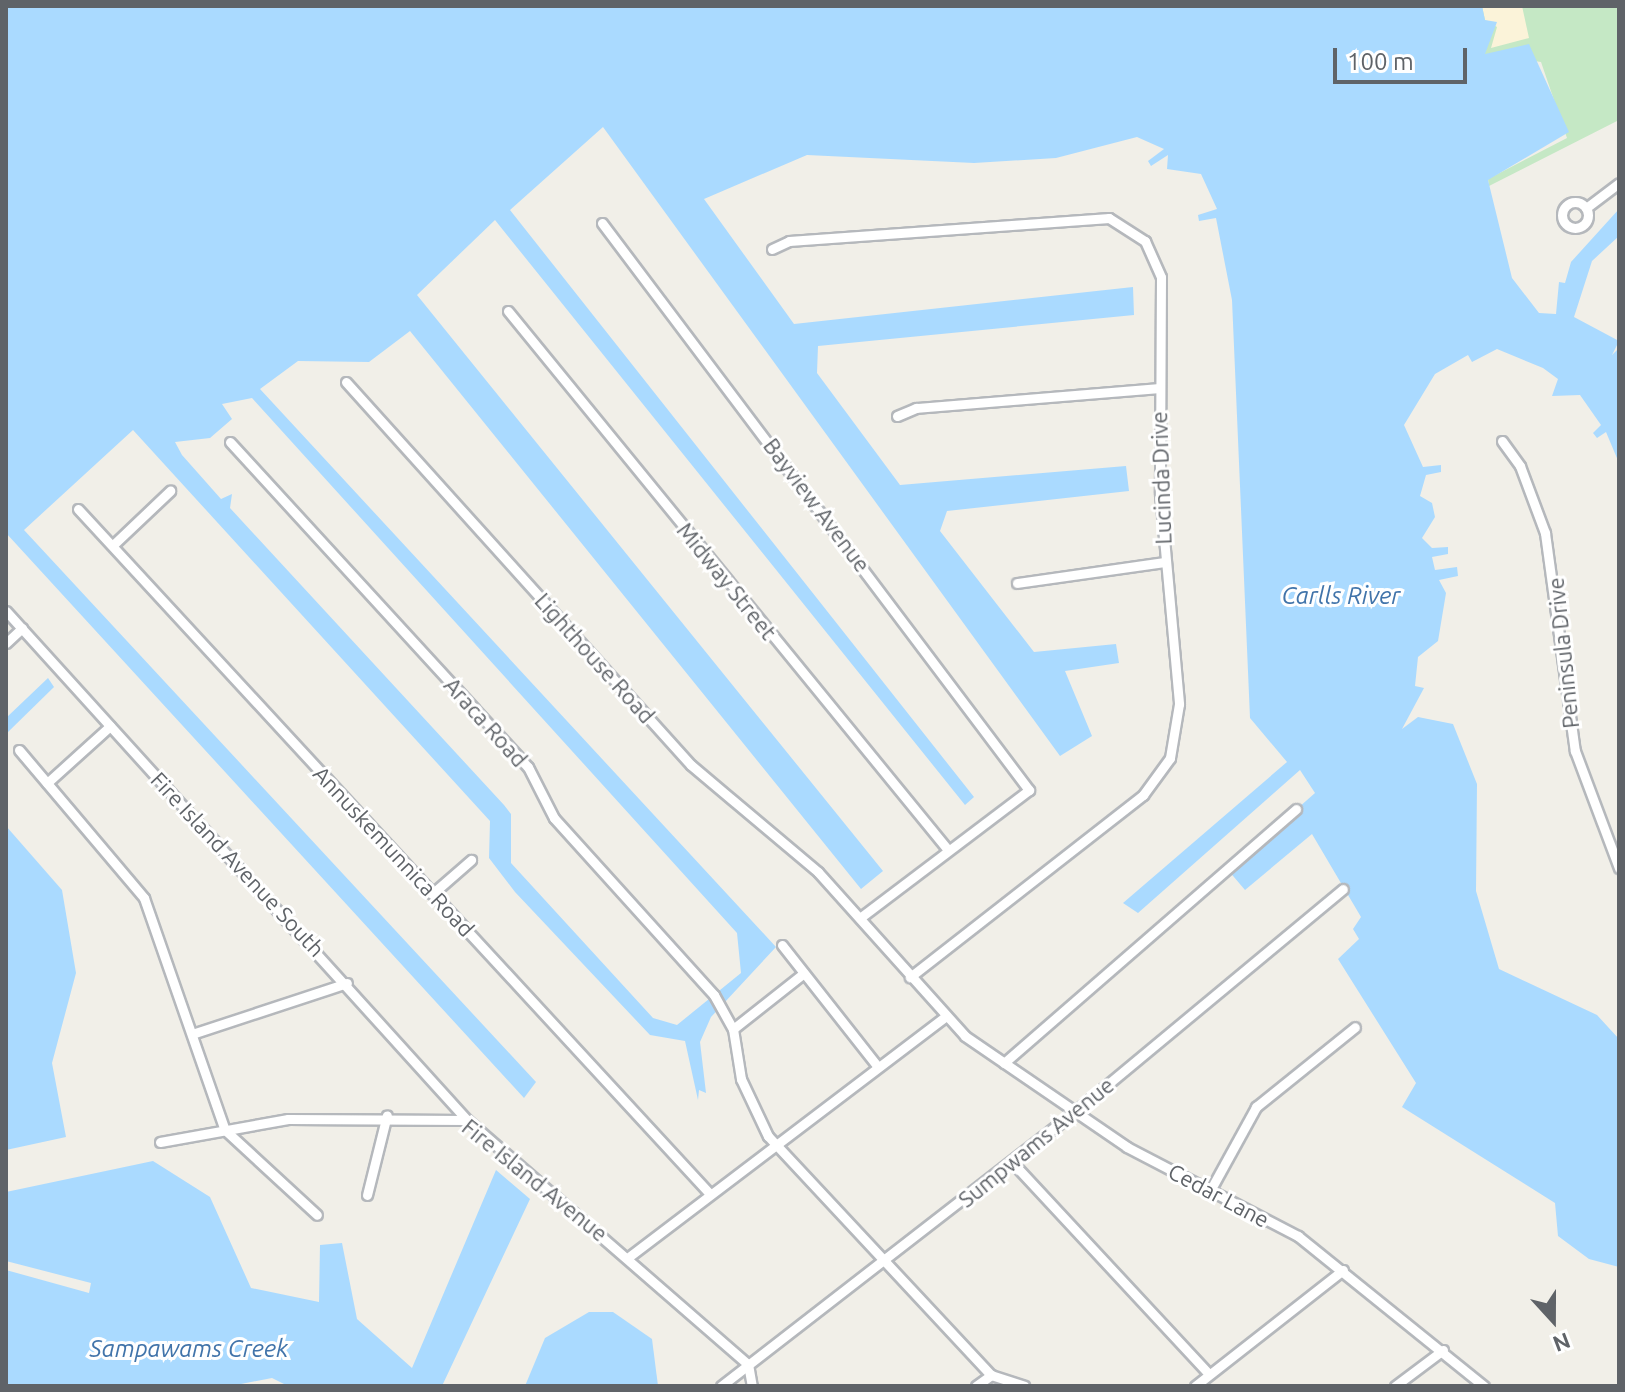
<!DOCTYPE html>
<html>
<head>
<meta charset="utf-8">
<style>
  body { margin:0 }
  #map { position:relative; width:1625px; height:1392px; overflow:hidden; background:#f1efe8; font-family:Ubuntu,sans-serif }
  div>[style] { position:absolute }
  .green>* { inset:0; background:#c5e8c5 }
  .sand>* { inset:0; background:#fbf3d9 }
  .water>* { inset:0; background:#aadaff }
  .roads { filter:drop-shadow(2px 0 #b5b8bc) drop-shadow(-2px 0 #b5b8bc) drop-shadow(0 2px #b5b8bc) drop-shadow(0 -2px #b5b8bc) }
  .street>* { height:9px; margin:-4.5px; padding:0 4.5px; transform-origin:4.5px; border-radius:4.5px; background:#fff }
  .street>.ring { margin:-4.5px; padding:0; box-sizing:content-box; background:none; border:9px solid #fff; border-radius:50% }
  span { translate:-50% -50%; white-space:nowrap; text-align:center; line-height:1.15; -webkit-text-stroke:6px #fff; paint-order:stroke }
  .street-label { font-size:22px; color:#5f6368 }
  .water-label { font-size:24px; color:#4174aa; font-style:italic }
  .frame { position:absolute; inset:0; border:8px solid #5f6368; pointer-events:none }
  .north { position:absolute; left:1513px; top:1280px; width:80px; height:80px; -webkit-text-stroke:6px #fff; paint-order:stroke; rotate:159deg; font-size:22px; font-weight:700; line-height:32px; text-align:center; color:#5f6368 }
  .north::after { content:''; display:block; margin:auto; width:28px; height:36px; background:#5f6368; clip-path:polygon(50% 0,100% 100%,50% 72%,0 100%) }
  .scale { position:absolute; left:1333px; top:48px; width:134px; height:36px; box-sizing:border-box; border:4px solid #5f6368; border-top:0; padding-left:10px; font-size:24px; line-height:28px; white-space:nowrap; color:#5f6368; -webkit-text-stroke:6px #fff; paint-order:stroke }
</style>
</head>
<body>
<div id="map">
  <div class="green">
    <div style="clip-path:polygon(1476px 6px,1619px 6px,1619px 120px,1489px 186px,1488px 179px,1567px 138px,1541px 62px,1484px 54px)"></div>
  </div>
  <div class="sand">
    <div style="clip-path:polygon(1482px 6px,1522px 6px,1529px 38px,1491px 48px,1497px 27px,1485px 20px)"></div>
  </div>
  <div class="water">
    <div style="clip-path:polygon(evenodd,6px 6px,1482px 6px,1485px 20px,1497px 22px,1485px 54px,1529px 44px,1569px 132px,1488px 180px,1512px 278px,1539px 313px,1556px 314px,1559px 282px,1565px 283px,1571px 262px,1619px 209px,1619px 236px,1592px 261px,1574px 317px,1619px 341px,1612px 355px,1619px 348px,1619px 463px,1606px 432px,1597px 438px,1593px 433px,1601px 425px,1580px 395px,1552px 396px,1558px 379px,1543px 368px,1497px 349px,1472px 362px,1468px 355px,1435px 374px,1404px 425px,1423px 467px,1441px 465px,1441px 472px,1426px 475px,1420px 496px,1432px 503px,1435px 517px,1422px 538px,1432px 548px,1448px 547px,1448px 554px,1432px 557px,1435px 570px,1457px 567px,1458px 576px,1439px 580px,1446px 593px,1438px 641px,1418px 657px,1415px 686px,1424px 688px,1402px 729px,1418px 717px,1453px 724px,1477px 784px,1476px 891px,1499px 969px,1597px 1015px,1619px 1039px,1619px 1267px,1589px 1259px,1558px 1236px,1555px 1203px,1402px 1107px,1416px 1083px,1338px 959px,1359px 939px,1353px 929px,1361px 917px,1312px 834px,1245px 890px,1228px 870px,1315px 793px,1300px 770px,1138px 913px,1123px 903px,1287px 762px,1250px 718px,1232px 300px,1216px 218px,1199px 221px,1198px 215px,1217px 209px,1201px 174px,1167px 169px,1168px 155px,1151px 166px,1148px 161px,1164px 149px,1137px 137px,1056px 158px,974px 163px,807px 155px,704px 199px,794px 324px,1133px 287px,1134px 315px,818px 346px,817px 373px,900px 485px,1126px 466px,1129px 491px,947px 511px,940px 531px,1034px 652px,1116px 644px,1119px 663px,1065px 671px,1092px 736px,1060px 756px,603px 127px,510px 210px,974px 797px,965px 805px,495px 220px,417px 295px,883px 871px,861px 889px,410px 331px,369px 362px,298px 361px,260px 389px,776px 947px,711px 1017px,700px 1042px,706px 1093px,699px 1090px,698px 1100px,685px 1041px,650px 1035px,515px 892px,489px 858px,490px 821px,133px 430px,24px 530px,536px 1082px,524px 1098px,6px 533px,6px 6px,252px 398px,737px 933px,741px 973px,677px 1025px,653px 1018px,511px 863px,511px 814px,504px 805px,230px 508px,232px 494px,221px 499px,182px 455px,175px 442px,210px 438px,232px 419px,222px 404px,252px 398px)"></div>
    <div style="clip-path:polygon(48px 678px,54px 687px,6px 734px,6px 718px)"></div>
    <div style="clip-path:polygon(6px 826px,62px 890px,76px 973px,52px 1063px,66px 1137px,6px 1150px)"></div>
    <div style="clip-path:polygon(153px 1161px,210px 1197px,251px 1288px,319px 1302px,320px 1245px,342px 1243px,357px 1319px,412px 1368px,496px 1170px,530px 1199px,442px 1386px,288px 1386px,272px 1378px,231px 1386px,6px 1386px,6px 1270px,89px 1293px,91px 1283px,6px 1261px,6px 1192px)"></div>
    <div style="clip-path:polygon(589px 1312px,613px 1312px,652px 1339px,658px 1386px,525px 1386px,545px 1338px)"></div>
  </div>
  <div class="roads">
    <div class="street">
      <div class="ring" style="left:1562px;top:202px;width:17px;height:17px"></div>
      <div style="left:1586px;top:208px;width:41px;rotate:-37.1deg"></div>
      <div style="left:602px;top:223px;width:710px;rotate:53.02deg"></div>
      <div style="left:1029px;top:790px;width:212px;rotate:142.9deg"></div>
      <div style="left:772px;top:249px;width:19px;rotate:-25deg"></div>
      <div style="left:789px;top:241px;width:321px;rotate:-4.1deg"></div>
      <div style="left:1109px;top:218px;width:43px;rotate:32.6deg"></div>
      <div style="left:1145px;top:241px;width:39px;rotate:66deg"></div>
      <div style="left:1161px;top:277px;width:217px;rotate:90.3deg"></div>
      <div style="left:1160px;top:494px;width:211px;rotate:84.8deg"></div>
      <div style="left:1179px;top:704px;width:55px;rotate:99.5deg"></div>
      <div style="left:1170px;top:758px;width:46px;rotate:126.1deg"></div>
      <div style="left:1143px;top:795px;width:296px;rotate:142deg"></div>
      <div style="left:508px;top:311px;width:696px;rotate:50.77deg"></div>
      <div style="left:346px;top:382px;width:515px;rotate:47.99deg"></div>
      <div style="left:691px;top:765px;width:166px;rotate:40.1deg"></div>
      <div style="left:818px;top:872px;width:220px;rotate:48.1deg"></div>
      <div style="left:965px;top:1036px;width:196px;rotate:34.4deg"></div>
      <div style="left:1127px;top:1147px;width:193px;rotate:27.5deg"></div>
      <div style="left:1298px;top:1236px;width:239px;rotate:38.9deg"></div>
      <div style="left:897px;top:416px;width:21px;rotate:-23deg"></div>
      <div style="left:916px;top:408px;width:243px;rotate:-4.7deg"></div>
      <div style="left:1502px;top:441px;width:31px;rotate:54deg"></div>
      <div style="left:1520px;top:466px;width:72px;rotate:69.5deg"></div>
      <div style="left:1545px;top:533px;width:220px;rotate:82.2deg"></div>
      <div style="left:1575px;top:751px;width:125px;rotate:69.4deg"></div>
      <div style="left:230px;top:442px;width:441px;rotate:47.5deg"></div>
      <div style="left:528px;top:767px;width:57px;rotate:63deg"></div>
      <div style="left:554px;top:818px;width:239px;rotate:47.9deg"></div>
      <div style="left:714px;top:995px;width:39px;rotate:61deg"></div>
      <div style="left:733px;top:1029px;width:51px;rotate:80.9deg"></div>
      <div style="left:741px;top:1079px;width:63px;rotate:64.7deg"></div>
      <div style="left:768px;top:1136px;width:327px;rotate:47deg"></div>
      <div style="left:991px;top:1375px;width:35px;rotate:18deg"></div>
      <div style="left:78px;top:509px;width:932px;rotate:47.3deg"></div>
      <div style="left:113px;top:545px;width:79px;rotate:-43.5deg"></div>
      <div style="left:1017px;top:583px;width:148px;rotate:-8.1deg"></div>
      <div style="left:6px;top:611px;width:687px;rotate:47.83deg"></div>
      <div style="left:6px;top:643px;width:22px;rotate:-43deg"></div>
      <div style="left:19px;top:750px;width:194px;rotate:49.8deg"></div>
      <div style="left:144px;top:898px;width:246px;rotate:70.8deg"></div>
      <div style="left:225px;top:1130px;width:125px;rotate:42.7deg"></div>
      <div style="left:47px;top:783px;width:85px;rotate:-42.1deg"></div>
      <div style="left:432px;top:894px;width:52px;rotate:-41.1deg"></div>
      <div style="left:782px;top:945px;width:155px;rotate:51.8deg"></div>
      <div style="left:733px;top:1029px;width:90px;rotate:-38.3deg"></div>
      <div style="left:192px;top:1034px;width:163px;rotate:-18.2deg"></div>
      <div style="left:1004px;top:1063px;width:387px;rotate:-41deg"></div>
      <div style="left:160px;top:1142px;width:130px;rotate:-10.2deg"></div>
      <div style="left:288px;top:1119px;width:179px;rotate:0.3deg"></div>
      <div style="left:467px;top:1120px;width:372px;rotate:41deg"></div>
      <div style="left:748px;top:1364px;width:22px;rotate:80deg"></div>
      <div style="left:1012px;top:1162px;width:289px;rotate:47.1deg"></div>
      <div style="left:1211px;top:1189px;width:94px;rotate:-61.2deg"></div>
      <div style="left:1256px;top:1107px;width:127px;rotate:-38.9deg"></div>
      <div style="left:367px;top:1195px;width:82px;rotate:-76deg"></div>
      <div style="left:630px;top:1256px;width:395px;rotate:-37.2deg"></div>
      <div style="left:721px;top:1386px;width:444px;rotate:-37.8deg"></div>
      <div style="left:1072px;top:1114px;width:352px;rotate:-39.7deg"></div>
      <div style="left:976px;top:1386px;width:19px;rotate:-36deg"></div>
      <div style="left:1195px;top:1386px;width:188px;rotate:-38.1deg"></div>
      <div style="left:1395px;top:1386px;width:60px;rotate:-36.9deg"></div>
    </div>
  </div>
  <div class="street-label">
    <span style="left:1161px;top:478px;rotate:-92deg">Lucinda Drive</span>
    <span style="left:817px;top:505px;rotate:53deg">Bayview Avenue</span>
    <span style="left:727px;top:581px;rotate:51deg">Midway Street</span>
    <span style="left:1563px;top:653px;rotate:-96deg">Peninsula Drive</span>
    <span style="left:595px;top:658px;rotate:48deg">Lighthouse Road</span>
    <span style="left:486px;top:722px;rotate:48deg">Araca Road</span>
    <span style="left:394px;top:851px;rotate:47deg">Annuskemunnica Road</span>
    <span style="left:238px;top:864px;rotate:47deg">Fire Island Avenue South</span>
    <span style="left:1036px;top:1142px;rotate:-39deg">Sumpwams Avenue</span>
    <span style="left:535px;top:1180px;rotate:39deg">Fire Island Avenue</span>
    <span style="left:1219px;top:1195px;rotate:28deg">Cedar Lane</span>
  </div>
  <div class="water-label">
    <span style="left:1341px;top:596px">Carlls River</span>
    <span style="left:189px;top:1349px">Sampawams Creek</span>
  </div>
  <div class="frame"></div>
  <div class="north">N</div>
  <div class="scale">100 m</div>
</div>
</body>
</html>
